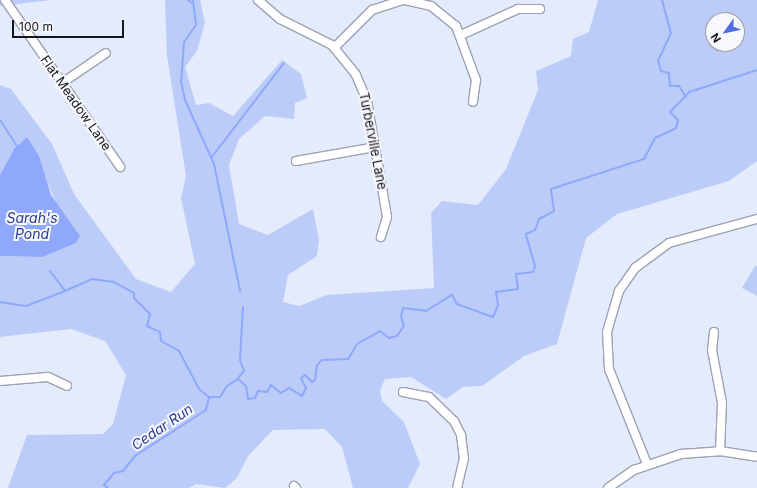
<!DOCTYPE html>
<html>
<head>
<meta charset="utf-8">
<style>
  body { margin:0 }
  #map { position:relative; width:757px; height:488px; overflow:hidden; background:#e4ebfc; font-family:Inter,sans-serif }
  div>[style] { position:absolute }
  .green>* { inset:0; background:#bcccf9 }
  .water>* { inset:0; background:#8fa8fb }
  .stream>* { height:2px; margin:-1px; padding:0 1px; transform-origin:1px; border-radius:1px; background:#8fa8fb }
  .roads { filter:drop-shadow(1px 0 #9ca2b3) drop-shadow(-1px 0 #9ca2b3) drop-shadow(0 1px #9ca2b3) drop-shadow(0 -1px #9ca2b3) }
  .minor>* { height:8px; margin:-4px; padding:0 4px; transform-origin:4px; border-radius:4px; background:#fff }
  span { translate:-50% -50%; white-space:nowrap; text-align:center; line-height:1.15; -webkit-text-stroke:4px #f7f8fc; paint-order:stroke }
  .street-label { font-size:13px; color:#14161c }
  .water-label { font-size:14px; color:#2a3b99; font-style:italic }
  .north { position:absolute; left:705px; top:12px; width:40px; height:40px; box-sizing:border-box; background:#f7f8fc; border:1px solid #9c9ea2; border-radius:50%; rotate:237deg; font-size:11px; font-weight:700; line-height:16px; text-align:center; color:#14161c }
  .north::after { content:''; display:block; margin:auto; width:14px; height:18px; background:#516ce1; clip-path:polygon(50% 0,100% 100%,50% 72%,0 100%) }
  .scale { position:absolute; left:12px; top:20px; width:112px; height:18px; box-sizing:border-box; border:2px solid #14161c; border-top:0; padding-left:5px; font-size:12px; line-height:14px; white-space:nowrap; color:#14161c; -webkit-text-stroke:3px #f7f8fc; paint-order:stroke }
</style>
</head>
<body>
<div id="map">
  <div class="green">
    <div style="clip-path:polygon(0 0,51px 0,0 6px)"></div>
    <div style="clip-path:polygon(evenodd,165px 0,200px 0,205px 22px,197px 51px,185px 67px,196px 105px,209px 103px,233px 116px,282px 60px,301px 74px,307px 98px,295px 103px,294px 119px,265px 116px,239px 139px,229px 165px,239px 224px,268px 235px,313px 209px,319px 240px,317px 256px,288px 275px,283px 302px,299px 306px,327px 295px,434px 288px,431px 213px,442px 201px,478px 205px,506px 169px,538px 90px,536px 71px,571px 56px,573px 39px,589px 32px,598px 0,757px 0,757px 161px,729px 181px,617px 214px,586px 238px,557px 344px,524px 356px,482px 386px,463px 387px,446px 399px,411px 377px,385px 379px,380px 390px,382px 401px,404px 422px,420px 464px,408px 488px,353px 488px,342px 447px,325px 429px,273px 430px,248px 456px,237px 478px,225px 488px,196px 484px,189px 488px,8px 488px,27px 435px,103px 434px,113px 424px,126px 375px,105px 341px,71px 329px,0 337px,0 256px,42px 257px,77px 231px,60px 211px,45px 178px,14px 149px,0 175px,0 85px,11px 89px,52px 144px,74px 194px,136px 279px,171px 292px,195px 264px,181px 198px,186px 176px,167px 56px,165px 0,713px 20px,737px 20px,737px 44px,713px 44px,713px 20px)"></div>
    <div style="clip-path:polygon(755px 266px,757px 266px,757px 296px,742px 288px)"></div>
  </div>
  <div class="water">
    <div style="clip-path:polygon(27px 137px,39px 156px,51px 195px,80px 236px,76px 243px,42px 257px,0 256px,0 175px,14px 149px)"></div>
  </div>
  <div class="stream">
    <div style="left:188px;top:0;width:6px;rotate:39deg"></div>
    <div style="left:193px;top:0;width:25px;rotate:83deg"></div>
    <div style="left:196px;top:25px;width:21px;rotate:125deg"></div>
    <div style="left:184px;top:42px;width:39px;rotate:94deg"></div>
    <div style="left:181px;top:81px;width:19px;rotate:78deg"></div>
    <div style="left:185px;top:100px;width:70px;rotate:65.6deg"></div>
    <div style="left:214px;top:164px;width:130px;rotate:78.4deg"></div>
    <div style="left:662px;top:0;width:34px;rotate:75deg"></div>
    <div style="left:671px;top:33px;width:31px;rotate:115deg"></div>
    <div style="left:658px;top:61px;width:10px;rotate:73deg"></div>
    <div style="left:661px;top:71px;width:8px;rotate:14deg"></div>
    <div style="left:669px;top:73px;width:13px;rotate:86deg"></div>
    <div style="left:670px;top:86px;width:9px"></div>
    <div style="left:679px;top:86px;width:13px;rotate:58deg"></div>
    <div style="left:0;top:120px;width:31px;rotate:57deg"></div>
    <div style="left:211px;top:158px;width:120px;rotate:-52.5deg"></div>
    <div style="left:50px;top:271px;width:25px;rotate:53deg"></div>
    <div style="left:65px;top:291px;width:30px;rotate:-24deg"></div>
    <div style="left:92px;top:279px;width:22px;rotate:8deg"></div>
    <div style="left:114px;top:282px;width:23px;rotate:29deg"></div>
    <div style="left:134px;top:293px;width:5px;rotate:90deg"></div>
    <div style="left:134px;top:298px;width:23px;rotate:45deg"></div>
    <div style="left:150px;top:314px;width:12px;rotate:104deg"></div>
    <div style="left:147px;top:326px;width:14px;rotate:25deg"></div>
    <div style="left:160px;top:332px;width:9px;rotate:84deg"></div>
    <div style="left:161px;top:341px;width:21px;rotate:29deg"></div>
    <div style="left:179px;top:351px;width:43px;rotate:62.2deg"></div>
    <div style="left:199px;top:389px;width:13px;rotate:39deg"></div>
    <div style="left:209px;top:397px;width:13px;rotate:103deg"></div>
    <div style="left:206px;top:410px;width:85px;rotate:147.1deg"></div>
    <div style="left:135px;top:456px;width:19px;rotate:129deg"></div>
    <div style="left:123px;top:471px;width:9px;rotate:167deg"></div>
    <div style="left:114px;top:473px;width:16px;rotate:130deg"></div>
    <div style="left:104px;top:485px;width:5px;rotate:37deg"></div>
    <div style="left:0;top:302px;width:26px;rotate:9deg"></div>
    <div style="left:26px;top:306px;width:42px;rotate:-21deg"></div>
    <div style="left:238px;top:378px;width:9px;rotate:-49deg"></div>
    <div style="left:244px;top:371px;width:12px;rotate:-110deg"></div>
    <div style="left:240px;top:360px;width:53px;rotate:-86.8deg"></div>
    <div style="left:209px;top:397px;width:11px"></div>
    <div style="left:220px;top:397px;width:13px;rotate:-58deg"></div>
    <div style="left:227px;top:386px;width:13px;rotate:-32deg"></div>
    <div style="left:238px;top:379px;width:11px;rotate:41deg"></div>
    <div style="left:246px;top:386px;width:13px;rotate:81deg"></div>
    <div style="left:248px;top:399px;width:7px;rotate:-8deg"></div>
    <div style="left:255px;top:398px;width:8px;rotate:-67deg"></div>
    <div style="left:258px;top:391px;width:9px;rotate:6deg"></div>
    <div style="left:267px;top:392px;width:8px;rotate:-60deg"></div>
    <div style="left:271px;top:385px;width:13px;rotate:39deg"></div>
    <div style="left:281px;top:393px;width:9px;rotate:-32deg"></div>
    <div style="left:289px;top:388px;width:15px;rotate:32deg"></div>
    <div style="left:302px;top:396px;width:9px;rotate:-63deg"></div>
    <div style="left:306px;top:388px;width:11px;rotate:-117deg"></div>
    <div style="left:301px;top:378px;width:5px;rotate:-37deg"></div>
    <div style="left:305px;top:375px;width:10px;rotate:45deg"></div>
    <div style="left:312px;top:382px;width:4px;rotate:-34deg"></div>
    <div style="left:315px;top:380px;width:15px;rotate:-82deg"></div>
    <div style="left:317px;top:365px;width:7px;rotate:-45deg"></div>
    <div style="left:322px;top:360px;width:26px;rotate:-2deg"></div>
    <div style="left:348px;top:359px;width:17px;rotate:-59deg"></div>
    <div style="left:357px;top:344px;width:26px;rotate:-29deg"></div>
    <div style="left:380px;top:331px;width:11px;rotate:38deg"></div>
    <div style="left:389px;top:338px;width:8px;rotate:-14deg"></div>
    <div style="left:397px;top:336px;width:12px;rotate:-55deg"></div>
    <div style="left:404px;top:326px;width:9px;rotate:-108deg"></div>
    <div style="left:401px;top:317px;width:9px;rotate:-77deg"></div>
    <div style="left:403px;top:308px;width:23px;rotate:7deg"></div>
    <div style="left:426px;top:311px;width:31px;rotate:-32deg"></div>
    <div style="left:452px;top:295px;width:10px;rotate:61deg"></div>
    <div style="left:457px;top:304px;width:38px;rotate:20deg"></div>
    <div style="left:493px;top:317px;width:13px;rotate:-67deg"></div>
    <div style="left:498px;top:305px;width:13px;rotate:-99deg"></div>
    <div style="left:496px;top:292px;width:22px;rotate:-8deg"></div>
    <div style="left:518px;top:289px;width:15px;rotate:-98deg"></div>
    <div style="left:516px;top:274px;width:17px;rotate:-7deg"></div>
    <div style="left:533px;top:272px;width:6px;rotate:-72deg"></div>
    <div style="left:535px;top:266px;width:33px;rotate:-106deg"></div>
    <div style="left:526px;top:234px;width:10px;rotate:-24deg"></div>
    <div style="left:535px;top:230px;width:12px;rotate:-70deg"></div>
    <div style="left:539px;top:219px;width:17px;rotate:-28deg"></div>
    <div style="left:554px;top:211px;width:22px;rotate:-98deg"></div>
    <div style="left:551px;top:189px;width:98px;rotate:-17.9deg"></div>
    <div style="left:644px;top:159px;width:24px;rotate:-62deg"></div>
    <div style="left:655px;top:138px;width:23px;rotate:-25deg"></div>
    <div style="left:676px;top:128px;width:8px;rotate:-76deg"></div>
    <div style="left:678px;top:120px;width:11px;rotate:-135deg"></div>
    <div style="left:670px;top:112px;width:28px;rotate:-46deg"></div>
    <div style="left:689px;top:92px;width:71px;rotate:-17.9deg"></div>
  </div>
  <div class="roads">
    <div class="minor">
      <div style="left:5px;top:0;width:203px;rotate:55.4deg"></div>
      <div style="left:258px;top:0;width:29px;rotate:41deg"></div>
      <div style="left:280px;top:19px;width:58px;rotate:26.6deg"></div>
      <div style="left:332px;top:45px;width:38px;rotate:51deg"></div>
      <div style="left:356px;top:75px;width:28px;rotate:67deg"></div>
      <div style="left:367px;top:101px;width:118px;rotate:80.2deg"></div>
      <div style="left:387px;top:217px;width:21px;rotate:107deg"></div>
      <div style="left:405px;top:0;width:27px;rotate:13deg"></div>
      <div style="left:431px;top:6px;width:32px;rotate:39deg"></div>
      <div style="left:456px;top:26px;width:58px;rotate:69.7deg"></div>
      <div style="left:476px;top:80px;width:22px;rotate:98deg"></div>
      <div style="left:461px;top:35px;width:63px;rotate:-24.5deg"></div>
      <div style="left:518px;top:9px;width:22px"></div>
      <div style="left:334px;top:48px;width:54px;rotate:-45deg"></div>
      <div style="left:372px;top:10px;width:32px;rotate:-18deg"></div>
      <div style="left:62px;top:83px;width:53px;rotate:-34.3deg"></div>
      <div style="left:296px;top:161px;width:80px;rotate:-10deg"></div>
      <div style="left:714px;top:332px;width:18px;rotate:96deg"></div>
      <div style="left:712px;top:350px;width:54px;rotate:79.3deg"></div>
      <div style="left:722px;top:403px;width:48px;rotate:92.4deg"></div>
      <div style="left:0;top:381px;width:48px;rotate:-4.8deg"></div>
      <div style="left:48px;top:377px;width:21px;rotate:25deg"></div>
      <div style="left:403px;top:392px;width:26px;rotate:11deg"></div>
      <div style="left:429px;top:397px;width:35px;rotate:44deg"></div>
      <div style="left:454px;top:421px;width:16px;rotate:63deg"></div>
      <div style="left:461px;top:435px;width:23px;rotate:83deg"></div>
      <div style="left:464px;top:458px;width:31px;rotate:103deg"></div>
      <div style="left:647px;top:464px;width:102px;rotate:-111.8deg"></div>
      <div style="left:609px;top:369px;width:37px;rotate:-93deg"></div>
      <div style="left:607px;top:332px;width:43px;rotate:-73.7deg"></div>
      <div style="left:619px;top:291px;width:28px;rotate:-55deg"></div>
      <div style="left:635px;top:268px;width:42px;rotate:-36.3deg"></div>
      <div style="left:669px;top:243px;width:91px;rotate:-15.3deg"></div>
      <div style="left:294px;top:486px;width:3px;rotate:45deg"></div>
      <div style="left:608px;top:488px;width:32px;rotate:-35deg"></div>
      <div style="left:634px;top:470px;width:50px;rotate:-18.8deg"></div>
      <div style="left:681px;top:454px;width:39px;rotate:-4deg"></div>
      <div style="left:720px;top:451px;width:37px;rotate:9deg"></div>
    </div>
  </div>
  <div class="street-label">
    <span style="left:76px;top:103px;rotate:55deg">Flat Meadow Lane</span>
    <span style="left:373px;top:141px;rotate:79deg">Turberville Lane</span>
  </div>
  <div class="water-label">
    <span style="left:32px;top:226px">Sarah's<br>Pond</span>
    <span style="left:162px;top:427px;rotate:-34deg">Cedar Run</span>
  </div>
  <div class="north">N</div>
  <div class="scale">100 m</div>
</div>
</body>
</html>
